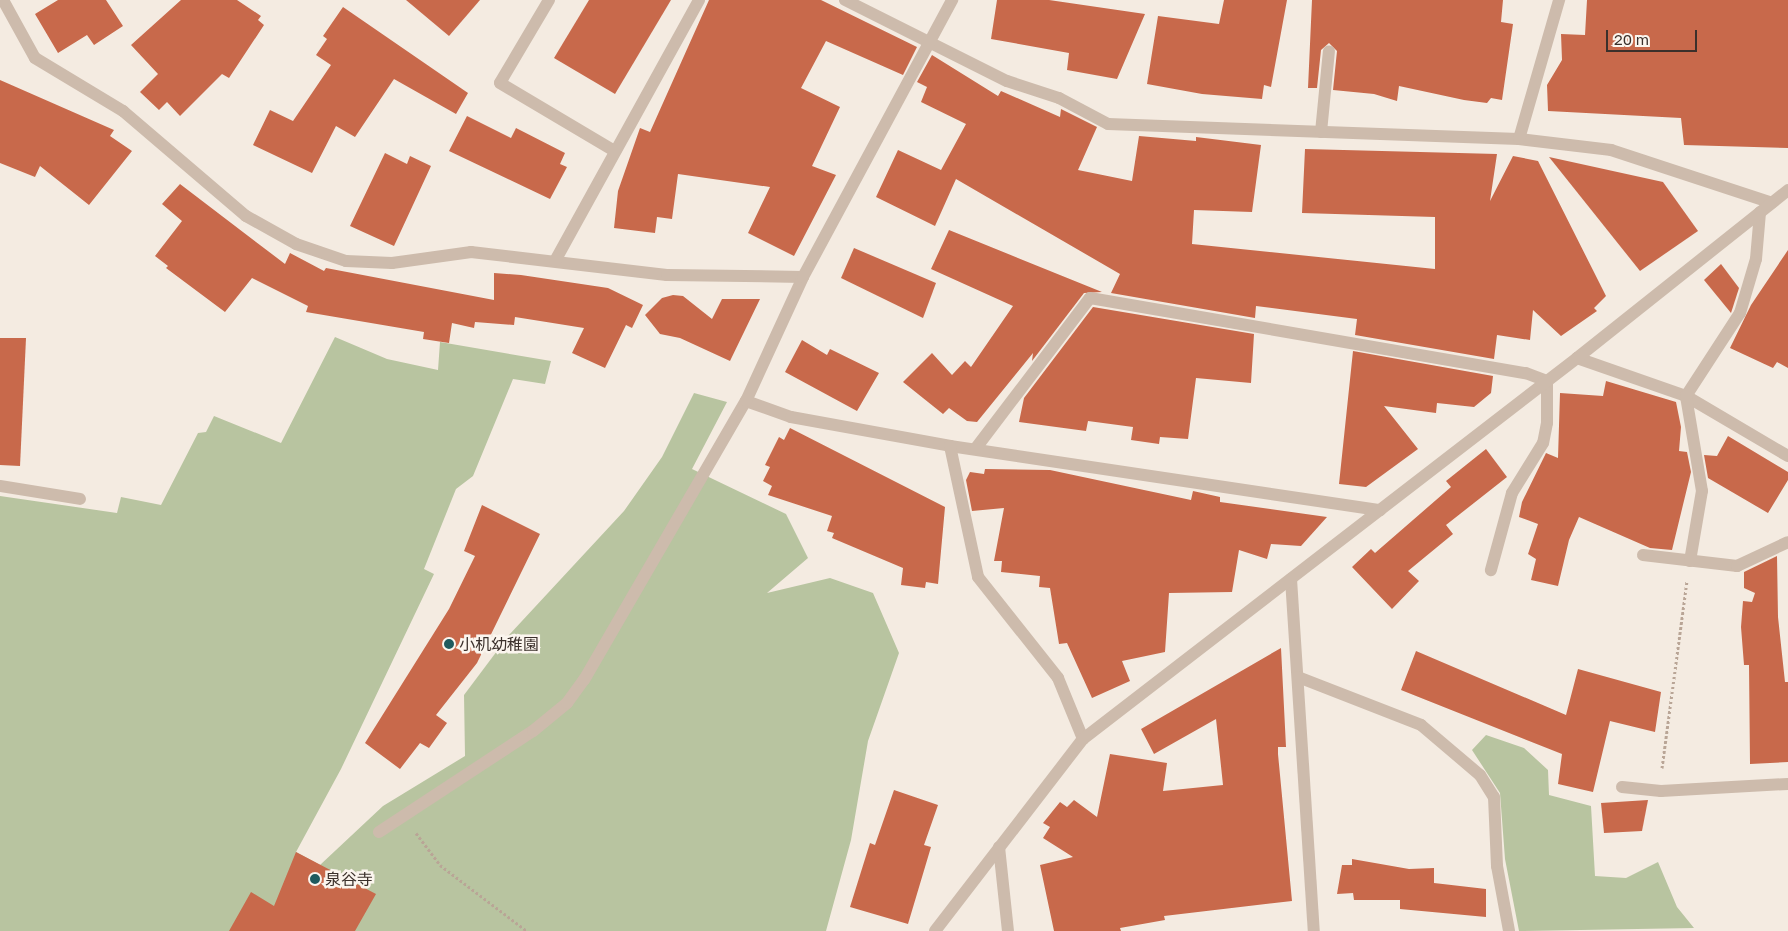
<!DOCTYPE html>
<html>
<head>
<meta charset="utf-8">
<style>
  body { margin:0 }
  #map { position:relative; width:1788px; height:931px; overflow:hidden; background:#f4ebe1; font-family:"Golos Text","Noto Sans JP",sans-serif }
  div>[style] { position:absolute }
  .green>* { inset:0; background:#b8c4a0 }
  .building>* { inset:0; background:#c8694b }
  .path>* { height:3px; margin-top:-1.5px; transform-origin:0; background:repeating-linear-gradient(90deg,#b9a596 0 2.5px,transparent 0 5px) }
  .minor>* { height:12px; margin:-6px; padding:0 6px; transform-origin:6px; border-radius:6px; background:#cdbbac }
  .dots>* { width:14px; height:14px; translate:-50% -50%; box-sizing:border-box; border:2px solid #fbf5ee; border-radius:50% }
  span { translate:-50% -50%; white-space:nowrap; text-align:center; line-height:1.15; -webkit-text-stroke:5px #fbf5ee; paint-order:stroke }
  .poi-label { font-size:16px; color:#3b302b }
  .left { translate:0 -50%; text-align:left }
  .scale { position:absolute; left:1606px; top:30px; width:91px; height:22px; box-sizing:border-box; border:2px solid #3b302b; border-top:0; padding-left:6px; font-size:15px; line-height:18px; white-space:nowrap; color:#3b302b; -webkit-text-stroke:4px #fbf5ee; paint-order:stroke }
</style>
</head>
<body>
<div id="map">
  <div class="green">
    <div style="clip-path:polygon(335px 337px,387px 359px,438px 370px,440px 342px,551px 361px,545px 384px,513px 379px,473px 476px,456px 489px,424px 569px,434px 574px,341px 769px,296px 852px,320px 865px,383px 806px,465px 756px,464px 695px,509px 635px,624px 511px,662px 457px,694px 393px,727px 402px,692px 469px,786px 514px,808px 558px,767px 593px,830px 578px,873px 593px,899px 653px,868px 741px,851px 840px,826px 931px,0 931px,0 496px,117px 513px,121px 497px,161px 505px,198px 433px,206px 432px,214px 416px,281px 443px)"></div>
    <div style="clip-path:polygon(1486px 735px,1524px 748px,1548px 770px,1549px 795px,1591px 806px,1595px 876px,1626px 878px,1658px 862px,1677px 907px,1694px 928px,1519px 931px,1505px 859px,1500px 793px,1472px 750px)"></div>
  </div>
  <div class="building">
    <div style="clip-path:polygon(58px 0,106px 0,123px 26px,94px 45px,87px 35px,58px 53px,35px 14px)"></div>
    <div style="clip-path:polygon(181px 0,237px 0,261px 16px,258px 20px,264px 25px,229px 78px,222px 74px,180px 116px,167px 102px,159px 110px,140px 92px,158px 74px,131px 45px)"></div>
    <div style="clip-path:polygon(406px 0,480px 0,449px 36px)"></div>
    <div style="clip-path:polygon(589px 0,671px 0,615px 94px,554px 58px)"></div>
    <div style="clip-path:polygon(709px 0,821px 0,917px 47px,903px 75px,826px 41px,801px 88px,840px 107px,812px 166px,836px 175px,794px 256px,748px 233px,770px 187px,678px 174px,672px 219px,657px 217px,655px 233px,614px 228px,618px 191px,640px 128px,650px 132px)"></div>
    <div style="clip-path:polygon(997px 0,1049px 0,1145px 14px,1117px 79px,1067px 70px,1069px 53px,991px 39px)"></div>
    <div style="clip-path:polygon(1224px 0,1287px 0,1271px 87px,1264px 85px,1262px 99px,1202px 94px,1147px 84px,1158px 16px,1219px 24px)"></div>
    <div style="clip-path:polygon(1312px 0,1503px 0,1501px 22px,1513px 24px,1502px 100px,1491px 98px,1487px 103px,1464px 100px,1399px 86px,1397px 101px,1374px 94px,1333px 90px,1337px 51px,1329px 43px,1321px 50px,1317px 88px,1308px 88px)"></div>
    <div style="clip-path:polygon(1587px 0,1788px 0,1788px 148px,1684px 145px,1681px 118px,1548px 111px,1547px 85px,1562px 60px,1561px 34px,1585px 35px)"></div>
    <div style="clip-path:polygon(343px 7px,468px 93px,456px 114px,394px 79px,355px 137px,336px 126px,312px 173px,253px 145px,270px 110px,293px 121px,331px 65px,316px 55px,327px 39px,323px 36px)"></div>
    <div style="clip-path:polygon(932px 55px,998px 96px,1001px 91px,1060px 117px,1061px 109px,1097px 127px,1078px 170px,1132px 181px,1139px 136px,1196px 141px,1196px 137px,1261px 145px,1252px 212px,1194px 210px,1192px 244px,1435px 269px,1435px 217px,1302px 213px,1305px 149px,1497px 154px,1490px 201px,1513px 156px,1538px 161px,1606px 296px,1594px 308px,1597px 311px,1561px 336px,1533px 310px,1530px 340px,1497px 335px,1494px 359px,1355px 335px,1357px 319px,1256px 306px,1255px 318px,1111px 293px,1120px 274px,956px 179px,935px 226px,876px 197px,898px 150px,941px 170px,966px 124px,921px 102px,927px 87px,917px 82px)"></div>
    <div style="clip-path:polygon(0 80px,114px 130px,110px 136px,132px 151px,89px 205px,40px 166px,35px 177px,0 163px)"></div>
    <div style="clip-path:polygon(467px 116px,511px 138px,516px 128px,565px 153px,560px 164px,567px 167px,550px 199px,449px 151px)"></div>
    <div style="clip-path:polygon(385px 153px,407px 164px,410px 156px,431px 166px,394px 246px,350px 226px)"></div>
    <div style="clip-path:polygon(1549px 157px,1663px 182px,1698px 231px,1640px 271px)"></div>
    <div style="clip-path:polygon(180px 184px,285px 264px,290px 253px,324px 271px,326px 268px,494px 300px,494px 273px,521px 275px,608px 288px,643px 305px,632px 328px,626px 325px,605px 368px,572px 353px,584px 328px,515px 317px,514px 325px,475px 322px,474px 328px,452px 323px,449px 343px,423px 339px,424px 332px,306px 312px,308px 306px,252px 278px,225px 312px,166px 268px,168px 266px,155px 256px,182px 221px,162px 204px)"></div>
    <div style="clip-path:polygon(949px 230px,1102px 292px,1084px 293px,1032px 361px,1033px 353px,977px 422px,967px 421px,949px 408px,943px 414px,903px 382px,932px 353px,952px 375px,965px 361px,971px 367px,1013px 306px,931px 269px)"></div>
    <div style="clip-path:polygon(854px 248px,936px 283px,923px 318px,841px 278px)"></div>
    <div style="clip-path:polygon(1788px 250px,1788px 368px,1777px 362px,1773px 368px,1730px 348px,1751px 305px)"></div>
    <div style="clip-path:polygon(1721px 264px,1739px 288px,1731px 313px,1704px 280px)"></div>
    <div style="clip-path:polygon(673px 295px,683px 296px,712px 319px,722px 299px,760px 299px,730px 361px,680px 338px,660px 334px,645px 315px,662px 298px)"></div>
    <div style="clip-path:polygon(1093px 307px,1254px 334px,1251px 383px,1196px 378px,1188px 439px,1160px 437px,1159px 444px,1131px 440px,1133px 427px,1088px 421px,1086px 431px,1019px 422px,1024px 398px)"></div>
    <div style="clip-path:polygon(0 338px,26px 338px,20px 466px,0 465px)"></div>
    <div style="clip-path:polygon(802px 340px,827px 355px,830px 349px,879px 373px,857px 411px,785px 372px)"></div>
    <div style="clip-path:polygon(1353px 351px,1493px 376px,1491px 393px,1474px 407px,1437px 403px,1436px 413px,1384px 406px,1418px 449px,1366px 487px,1339px 484px)"></div>
    <div style="clip-path:polygon(1606px 381px,1676px 402px,1681px 427px,1679px 451px,1687px 452px,1691px 472px,1672px 550px,1650px 548px,1579px 517px,1569px 540px,1558px 586px,1531px 580px,1536px 559px,1528px 554px,1538px 524px,1519px 517px,1522px 502px,1546px 453px,1558px 458px,1560px 393px,1603px 396px)"></div>
    <div style="clip-path:polygon(790px 428px,945px 507px,938px 584px,926px 582px,925px 588px,901px 585px,903px 568px,832px 538px,834px 533px,827px 531px,832px 516px,768px 495px,772px 486px,763px 481px,770px 467px,765px 465px,779px 437px,784px 440px)"></div>
    <div style="clip-path:polygon(1728px 436px,1788px 472px,1788px 480px,1768px 513px,1708px 478px,1704px 455px,1717px 456px)"></div>
    <div style="clip-path:polygon(1486px 449px,1507px 477px,1446px 525px,1453px 534px,1408px 571px,1419px 581px,1392px 609px,1352px 567px,1371px 549px,1375px 553px,1451px 487px,1446px 481px)"></div>
    <div style="clip-path:polygon(985px 469px,1050px 470px,1191px 500px,1193px 491px,1220px 497px,1220px 502px,1327px 517px,1301px 546px,1271px 544px,1267px 559px,1239px 550px,1232px 592px,1169px 593px,1165px 652px,1122px 661px,1130px 681px,1092px 698px,1067px 643px,1059px 644px,1050px 588px,1039px 587px,1040px 576px,1001px 572px,1002px 561px,994px 561px,1004px 508px,972px 511px,966px 480px,970px 472px,984px 474px)"></div>
    <div style="clip-path:polygon(482px 505px,540px 534px,477px 663px,436px 715px,447px 723px,429px 748px,420px 743px,400px 769px,365px 743px,449px 609px,475px 556px,464px 551px)"></div>
    <div style="clip-path:polygon(1777px 556px,1778px 617px,1785px 682px,1788px 682px,1788px 762px,1750px 764px,1749px 665px,1744px 665px,1741px 627px,1743px 601px,1752px 602px,1755px 593px,1744px 588px,1744px 572px)"></div>
    <div style="clip-path:polygon(1281px 648px,1286px 747px,1278px 747px,1278px 754px,1292px 901px,1164px 916px,1165px 920px,1120px 928px,1121px 931px,1054px 931px,1040px 865px,1073px 857px,1043px 838px,1050px 827px,1043px 823px,1060px 802px,1067px 807px,1074px 800px,1097px 817px,1110px 754px,1167px 763px,1163px 791px,1223px 785px,1216px 719px,1154px 754px,1141px 729px)"></div>
    <div style="clip-path:polygon(1416px 651px,1566px 715px,1578px 669px,1661px 692px,1655px 732px,1610px 721px,1593px 792px,1558px 784px,1562px 754px,1401px 690px)"></div>
    <div style="clip-path:polygon(894px 790px,938px 805px,924px 845px,931px 847px,908px 924px,850px 907px,870px 843px,875px 845px)"></div>
    <div style="clip-path:polygon(1648px 800px,1642px 831px,1604px 833px,1601px 803px)"></div>
    <div style="clip-path:polygon(296px 852px,376px 894px,355px 931px,229px 931px,251px 892px,274px 906px)"></div>
    <div style="clip-path:polygon(1352px 859px,1409px 869px,1434px 868px,1434px 883px,1486px 889px,1486px 917px,1400px 909px,1400px 900px,1354px 900px,1353px 893px,1337px 894px,1342px 865px,1352px 865px)"></div>
  </div>
  <div class="path">
    <div style="left:1662px;top:768px;width:189px;rotate:-82.4deg"></div>
    <div style="left:416px;top:833px;width:40px;rotate:53deg"></div>
    <div style="left:440px;top:865px;width:109px;rotate:37.2deg"></div>
  </div>
  <div class="minor">
    <div style="left:3px;top:0;width:66px;rotate:61.1deg"></div>
    <div style="left:35px;top:58px;width:103px;rotate:31.1deg"></div>
    <div style="left:123px;top:111px;width:162px;rotate:40.5deg"></div>
    <div style="left:246px;top:216px;width:57px;rotate:29.2deg"></div>
    <div style="left:296px;top:244px;width:53px;rotate:18.8deg"></div>
    <div style="left:346px;top:261px;width:46px;rotate:2.5deg"></div>
    <div style="left:392px;top:263px;width:80px;rotate:-7.9deg"></div>
    <div style="left:471px;top:252px;width:197px;rotate:6.7deg"></div>
    <div style="left:667px;top:275px;width:136px;rotate:0.8deg"></div>
    <div style="left:549px;top:0;width:96px;rotate:120.6deg"></div>
    <div style="left:500px;top:83px;width:131px;rotate:30.7deg"></div>
    <div style="left:845px;top:0;width:181px;rotate:26.6deg"></div>
    <div style="left:1007px;top:81px;width:55px;rotate:18.1deg"></div>
    <div style="left:1059px;top:98px;width:55px;rotate:28deg"></div>
    <div style="left:1108px;top:124px;width:411px;rotate:2.1deg"></div>
    <div style="left:1519px;top:139px;width:93px;rotate:6.8deg"></div>
    <div style="left:1611px;top:150px;width:169px;rotate:18.2deg"></div>
    <div style="left:1321px;top:132px;width:81px;rotate:-84.4deg"></div>
    <div style="left:1519px;top:139px;width:145px;rotate:-73.9deg"></div>
    <div style="left:555px;top:261px;width:298px;rotate:-61.1deg"></div>
    <div style="left:1577px;top:358px;width:115px;rotate:19.2deg"></div>
    <div style="left:1686px;top:396px;width:118px;rotate:30.5deg"></div>
    <div style="left:746px;top:401px;width:48px;rotate:19.6deg"></div>
    <div style="left:791px;top:417px;width:162px;rotate:10.3deg"></div>
    <div style="left:950px;top:446px;width:435px;rotate:8.5deg"></div>
    <div style="left:950px;top:446px;width:134px;rotate:77.9deg"></div>
    <div style="left:978px;top:577px;width:129px;rotate:51.6deg"></div>
    <div style="left:1058px;top:678px;width:66px;rotate:67.7deg"></div>
    <div style="left:976px;top:448px;width:188px;rotate:-52.8deg"></div>
    <div style="left:1090px;top:298px;width:442px;rotate:9.8deg"></div>
    <div style="left:1526px;top:373px;width:22px;rotate:21deg"></div>
    <div style="left:1547px;top:381px;width:42px;rotate:90deg"></div>
    <div style="left:1547px;top:423px;width:20px;rotate:101deg"></div>
    <div style="left:1543px;top:443px;width:59px;rotate:121.8deg"></div>
    <div style="left:1512px;top:493px;width:80px;rotate:105.3deg"></div>
    <div style="left:0;top:486px;width:81px;rotate:9.2deg"></div>
    <div style="left:1643px;top:555px;width:95px;rotate:6.7deg"></div>
    <div style="left:1737px;top:566px;width:56px;rotate:-25.2deg"></div>
    <div style="left:1690px;top:561px;width:71px;rotate:-80.3deg"></div>
    <div style="left:1702px;top:491px;width:96px;rotate:-99.6deg"></div>
    <div style="left:1686px;top:396px;width:99px;rotate:-57deg"></div>
    <div style="left:1740px;top:313px;width:56px;rotate:-73.5deg"></div>
    <div style="left:1756px;top:259px;width:47px;rotate:-85.1deg"></div>
    <div style="left:1291px;top:579px;width:353px;rotate:86.3deg"></div>
    <div style="left:1298px;top:677px;width:132px;rotate:21.3deg"></div>
    <div style="left:1421px;top:725px;width:77px;rotate:40.3deg"></div>
    <div style="left:1480px;top:775px;width:26px;rotate:58deg"></div>
    <div style="left:1494px;top:797px;width:69px;rotate:87.5deg"></div>
    <div style="left:1497px;top:866px;width:66px;rotate:79.5deg"></div>
    <div style="left:1622px;top:787px;width:39px;rotate:6deg"></div>
    <div style="left:1661px;top:791px;width:127px;rotate:-3.2deg"></div>
    <div style="left:379px;top:832px;width:184px;rotate:-33.3deg"></div>
    <div style="left:533px;top:731px;width:44px;rotate:-39.5deg"></div>
    <div style="left:567px;top:703px;width:29px;rotate:-54deg"></div>
    <div style="left:584px;top:680px;width:323px;rotate:-59.9deg"></div>
    <div style="left:746px;top:401px;width:136px;rotate:-65.3deg"></div>
    <div style="left:803px;top:277px;width:315px;rotate:-61.7deg"></div>
    <div style="left:999px;top:847px;width:84px;rotate:83.9deg"></div>
    <div style="left:935px;top:931px;width:242px;rotate:-52.4deg"></div>
    <div style="left:1083px;top:739px;width:624px;rotate:-37.64deg"></div>
    <div style="left:1577px;top:358px;width:270px;rotate:-38.5deg"></div>
  </div>
  <div class="dots">
    <div style="left:449px;top:644px;background:#1f5a5e"></div>
    <div style="left:315px;top:879px;background:#1f5a5e"></div>
  </div>
  <div class="poi-label">
    <span class="left" style="left:459px;top:644px">小机幼稚園</span>
    <span class="left" style="left:325px;top:879px">泉谷寺</span>
  </div>
  <div class="scale">20 m</div>
</div>
</body>
</html>
